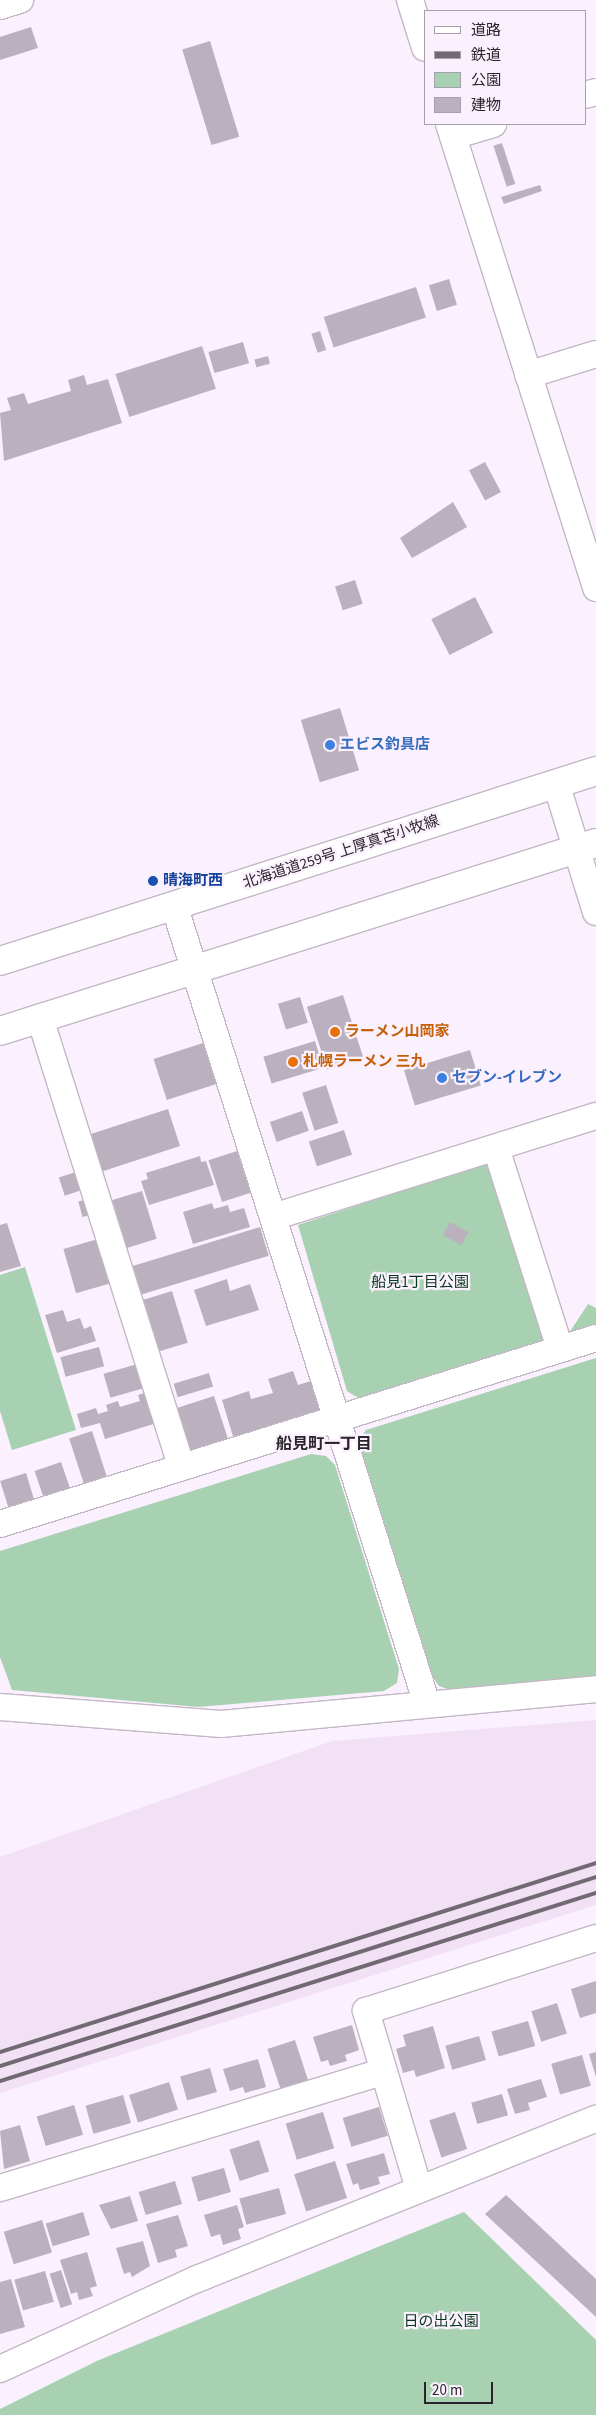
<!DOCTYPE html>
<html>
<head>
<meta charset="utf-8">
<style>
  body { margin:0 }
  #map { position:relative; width:596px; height:2415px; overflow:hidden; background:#fbf0fe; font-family:"Source Sans 3","Noto Sans JP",sans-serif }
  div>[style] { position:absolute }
  .built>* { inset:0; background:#f2e1f5 }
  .green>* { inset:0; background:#a8d1b2 }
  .building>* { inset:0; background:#bbb0bd; transform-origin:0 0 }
  .roads { filter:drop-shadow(1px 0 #c3b7c5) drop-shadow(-1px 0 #c3b7c5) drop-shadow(0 1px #c3b7c5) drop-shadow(0 -1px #c3b7c5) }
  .minor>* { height:26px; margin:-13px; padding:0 13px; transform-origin:13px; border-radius:13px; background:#fff }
  .major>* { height:28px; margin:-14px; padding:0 14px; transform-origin:14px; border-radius:14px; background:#fff }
  .rail>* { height:4px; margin:-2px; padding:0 2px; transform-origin:2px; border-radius:2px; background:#716a73 }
  .dots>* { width:14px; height:14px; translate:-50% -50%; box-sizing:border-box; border:2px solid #fbf0fe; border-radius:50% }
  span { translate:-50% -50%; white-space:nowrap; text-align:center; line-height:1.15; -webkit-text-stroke:4.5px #fbf0fe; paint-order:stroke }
  .shop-label { font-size:15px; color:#366cbe; font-weight:700 }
  .left { translate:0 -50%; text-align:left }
  .street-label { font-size:15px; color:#2a252b }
  .transit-label { font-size:15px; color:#164399; font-weight:700 }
  .food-label { font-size:15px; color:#c56008; font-weight:700 }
  .park-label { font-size:15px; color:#06371a }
  .neighbourhood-label { font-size:16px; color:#2a252b; font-weight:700 }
  .legend { position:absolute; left:424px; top:10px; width:162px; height:115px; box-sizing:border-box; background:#fbf0fe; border:1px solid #a79faa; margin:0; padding:6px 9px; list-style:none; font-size:15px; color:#2a252b }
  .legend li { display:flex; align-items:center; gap:10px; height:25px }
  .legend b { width:25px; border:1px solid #a79faa }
  .scale { position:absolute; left:424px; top:2382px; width:69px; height:22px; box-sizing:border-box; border:2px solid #2a252b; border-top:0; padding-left:6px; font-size:15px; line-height:18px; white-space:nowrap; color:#2a252b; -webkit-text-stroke:4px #fbf0fe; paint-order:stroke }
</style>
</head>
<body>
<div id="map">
  <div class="built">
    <div style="clip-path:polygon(596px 1720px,596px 1905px,0 2093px,0 1857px,332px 1741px)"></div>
  </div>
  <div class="green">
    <div style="clip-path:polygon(490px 1162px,547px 1343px,366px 1399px,355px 1396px,347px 1391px,298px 1225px)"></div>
    <div style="clip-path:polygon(25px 1267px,76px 1430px,12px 1450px,0 1411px,0 1275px)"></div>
    <div style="clip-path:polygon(588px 1304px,596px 1308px,596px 1329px,569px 1333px)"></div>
    <div style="clip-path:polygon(596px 1358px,596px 1677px,456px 1692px,439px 1686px,430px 1673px,359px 1448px,360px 1438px,366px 1430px)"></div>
    <div style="clip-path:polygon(311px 1454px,326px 1456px,335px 1465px,399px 1669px,397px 1683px,384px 1691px,198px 1707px,12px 1690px,0 1657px,0 1551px)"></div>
    <div style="clip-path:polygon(464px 2212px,596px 2340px,596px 2415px,0 2415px,0 2409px,99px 2360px)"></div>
  </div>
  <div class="building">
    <div style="clip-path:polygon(31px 27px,38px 48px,0 60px,0 37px)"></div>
    <div style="left:210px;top:41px;width:100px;height:29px;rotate:73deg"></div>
    <div style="left:502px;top:143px;width:43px;height:9px;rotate:72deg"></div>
    <div style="clip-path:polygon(540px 185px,542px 191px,504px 204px,501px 197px)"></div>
    <div style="left:449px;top:279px;width:27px;height:21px;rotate:73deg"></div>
    <div style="left:416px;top:287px;width:32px;height:97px;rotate:72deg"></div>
    <div style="left:320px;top:331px;width:20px;height:9px;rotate:72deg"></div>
    <div style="left:243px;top:342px;width:22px;height:36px;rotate:74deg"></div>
    <div style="left:202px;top:346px;width:45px;height:91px;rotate:72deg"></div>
    <div style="left:268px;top:356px;width:8px;height:14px;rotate:76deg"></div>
    <div style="clip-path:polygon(84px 375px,87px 385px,108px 379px,122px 423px,4px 461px,0 413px,11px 410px,7px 398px,24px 393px,28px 404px,71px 391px,68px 380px)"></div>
    <div style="left:485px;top:462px;width:34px;height:18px;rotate:62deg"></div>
    <div style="clip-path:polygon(453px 502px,467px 527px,412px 558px,400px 538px)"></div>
    <div style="left:355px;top:580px;width:25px;height:21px;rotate:72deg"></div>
    <div style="left:475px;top:597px;width:40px;height:49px;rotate:63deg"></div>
    <div style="left:340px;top:708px;width:65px;height:41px;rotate:73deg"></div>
    <div style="left:343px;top:995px;width:66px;height:38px;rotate:72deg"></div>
    <div style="left:300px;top:997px;width:27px;height:23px;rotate:73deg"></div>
    <div style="left:315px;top:1041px;width:28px;height:54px;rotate:73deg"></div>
    <div style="left:203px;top:1043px;width:43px;height:52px;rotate:72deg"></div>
    <div style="left:470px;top:1050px;width:37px;height:69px;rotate:73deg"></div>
    <div style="left:326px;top:1085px;width:40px;height:25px;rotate:72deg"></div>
    <div style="left:168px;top:1109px;width:39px;height:86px;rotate:72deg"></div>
    <div style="left:302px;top:1111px;width:21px;height:34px;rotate:71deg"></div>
    <div style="left:344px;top:1130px;width:26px;height:37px;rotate:72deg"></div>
    <div style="left:237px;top:1151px;width:44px;height:30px;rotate:72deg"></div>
    <div style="clip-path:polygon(200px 1156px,201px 1162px,206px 1161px,214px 1185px,149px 1205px,141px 1181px,148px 1179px,146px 1173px)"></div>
    <div style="left:76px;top:1172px;width:19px;height:18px;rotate:72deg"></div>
    <div style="left:142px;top:1191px;width:50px;height:31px;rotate:73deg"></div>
    <div style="left:88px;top:1199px;width:16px;height:10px;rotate:75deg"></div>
    <div style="clip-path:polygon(212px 1203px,214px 1209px,228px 1205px,230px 1212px,244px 1208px,250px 1227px,193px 1244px,183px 1212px)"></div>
    <div style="left:450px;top:1222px;width:21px;height:15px;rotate:29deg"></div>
    <div style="clip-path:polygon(7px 1223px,21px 1266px,0 1272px,0 1225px)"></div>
    <div style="left:260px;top:1227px;width:30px;height:133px;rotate:73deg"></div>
    <div style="left:98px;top:1239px;width:46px;height:36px;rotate:74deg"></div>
    <div style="clip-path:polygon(227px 1279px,230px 1291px,250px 1284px,259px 1310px,206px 1326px,194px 1290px)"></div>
    <div style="left:172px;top:1291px;width:54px;height:34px;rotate:73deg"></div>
    <div style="clip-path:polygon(63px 1310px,67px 1322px,80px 1318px,84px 1329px,91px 1326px,96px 1341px,57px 1353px,45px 1315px)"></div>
    <div style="left:99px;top:1347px;width:20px;height:40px;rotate:75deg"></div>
    <div style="left:141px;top:1363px;width:25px;height:39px;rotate:74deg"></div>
    <div style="clip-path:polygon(293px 1371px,298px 1385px,311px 1381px,322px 1416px,235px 1443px,222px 1400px,249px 1391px,251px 1399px,273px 1393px,268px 1379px)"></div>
    <div style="left:209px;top:1373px;width:14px;height:37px;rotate:73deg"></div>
    <div style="clip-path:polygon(151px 1391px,160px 1422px,105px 1439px,100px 1423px,81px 1428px,77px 1414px,96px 1408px,98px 1414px,108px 1411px,106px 1405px,118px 1401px,120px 1407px,140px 1401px,138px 1395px)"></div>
    <div style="left:214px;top:1396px;width:49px;height:39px;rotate:72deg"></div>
    <div style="left:92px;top:1431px;width:55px;height:24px;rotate:72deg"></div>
    <div style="left:61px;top:1462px;width:31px;height:28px;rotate:71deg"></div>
    <div style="left:26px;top:1473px;width:30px;height:27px;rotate:73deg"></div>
    <div style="clip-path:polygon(596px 1981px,596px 2013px,580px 2018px,571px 1989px)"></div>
    <div style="left:557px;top:2003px;width:32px;height:27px;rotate:72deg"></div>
    <div style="left:528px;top:2021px;width:26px;height:38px;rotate:74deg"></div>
    <div style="clip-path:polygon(352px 2025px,359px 2050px,345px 2055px,347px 2061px,330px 2066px,328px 2060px,321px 2062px,313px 2037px)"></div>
    <div style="clip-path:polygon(433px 2026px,445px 2068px,416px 2077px,414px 2070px,403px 2073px,396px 2049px,406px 2046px,403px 2035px)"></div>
    <div style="left:479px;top:2036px;width:25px;height:35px;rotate:74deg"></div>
    <div style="left:295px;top:2040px;width:43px;height:29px;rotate:72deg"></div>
    <div style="clip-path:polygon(596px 2052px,596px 2077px,589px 2054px)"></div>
    <div style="left:582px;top:2055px;width:32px;height:32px;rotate:74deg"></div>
    <div style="clip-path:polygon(258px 2059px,266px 2087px,245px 2093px,243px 2087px,230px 2091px,223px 2069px)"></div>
    <div style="left:210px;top:2068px;width:25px;height:31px;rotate:74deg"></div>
    <div style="clip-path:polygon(541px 2079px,547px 2097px,528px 2103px,530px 2110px,515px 2114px,507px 2089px)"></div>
    <div style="left:169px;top:2082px;width:29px;height:42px;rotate:72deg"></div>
    <div style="left:502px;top:2094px;width:22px;height:32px;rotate:74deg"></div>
    <div style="left:123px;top:2095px;width:29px;height:39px;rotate:74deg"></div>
    <div style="left:74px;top:2105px;width:31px;height:39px;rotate:73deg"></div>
    <div style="left:379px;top:2107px;width:30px;height:38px;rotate:73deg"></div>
    <div style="left:323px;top:2112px;width:38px;height:39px;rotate:73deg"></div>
    <div style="left:455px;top:2112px;width:39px;height:27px;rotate:72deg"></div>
    <div style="clip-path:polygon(20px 2125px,30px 2161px,4px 2169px,0 2131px)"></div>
    <div style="left:259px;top:2140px;width:33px;height:31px;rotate:72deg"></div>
    <div style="clip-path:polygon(384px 2153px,390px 2174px,378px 2177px,380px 2184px,360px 2190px,358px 2183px,353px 2185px,346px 2164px)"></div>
    <div style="left:335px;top:2161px;width:39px;height:43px;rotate:72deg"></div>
    <div style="left:224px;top:2168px;width:25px;height:34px;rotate:74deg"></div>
    <div style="left:175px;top:2181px;width:24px;height:38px;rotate:73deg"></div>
    <div style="left:279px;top:2188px;width:27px;height:41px;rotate:75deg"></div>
    <div style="clip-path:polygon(506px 2195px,596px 2279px,596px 2317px,485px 2214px)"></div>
    <div style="clip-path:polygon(130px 2196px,138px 2221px,111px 2229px,99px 2205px)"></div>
    <div style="clip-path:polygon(237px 2205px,244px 2227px,238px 2229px,241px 2239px,223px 2245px,220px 2234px,211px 2237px,204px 2215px)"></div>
    <div style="left:83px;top:2212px;width:24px;height:39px;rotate:73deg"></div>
    <div style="clip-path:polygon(178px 2215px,188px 2246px,175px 2250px,177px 2257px,158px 2263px,146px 2224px)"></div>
    <div style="left:42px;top:2220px;width:34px;height:40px;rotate:73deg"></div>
    <div style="clip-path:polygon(143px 2241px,150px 2266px,132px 2277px,130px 2272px,124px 2274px,116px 2248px)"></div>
    <div style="clip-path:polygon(87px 2252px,97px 2286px,90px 2288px,93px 2296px,79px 2300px,77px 2292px,71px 2294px,60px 2260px)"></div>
    <div style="left:61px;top:2270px;width:36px;height:12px;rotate:72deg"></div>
    <div style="left:45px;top:2271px;width:32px;height:32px;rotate:74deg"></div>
    <div style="clip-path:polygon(11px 2279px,25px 2327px,0 2334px,0 2282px)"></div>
  </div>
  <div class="roads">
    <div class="minor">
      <div style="left:410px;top:0;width:50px;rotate:72.6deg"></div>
      <div style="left:0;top:6px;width:21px;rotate:-17deg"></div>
      <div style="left:585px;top:95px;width:11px;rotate:-15deg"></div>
      <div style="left:449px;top:124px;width:487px;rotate:72.4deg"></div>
      <div style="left:453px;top:136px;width:42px;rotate:-16.7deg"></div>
      <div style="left:528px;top:375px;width:71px;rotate:-17.2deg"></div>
      <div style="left:556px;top:783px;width:135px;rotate:72.8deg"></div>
      <div style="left:174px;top:905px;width:838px;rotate:72.43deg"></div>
      <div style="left:40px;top:1018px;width:471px;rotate:72.5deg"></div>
      <div style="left:496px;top:1148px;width:211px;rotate:72.3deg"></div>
      <div style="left:273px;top:1217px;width:338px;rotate:-17.4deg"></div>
      <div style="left:0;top:1524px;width:624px;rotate:-17.33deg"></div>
      <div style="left:0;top:1707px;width:222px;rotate:4.4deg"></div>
      <div style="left:221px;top:1724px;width:377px;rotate:-5.3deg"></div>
      <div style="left:0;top:2188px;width:399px;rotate:-16.9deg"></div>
      <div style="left:419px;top:2189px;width:186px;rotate:-106.6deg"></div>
      <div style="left:366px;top:2011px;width:241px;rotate:-17.6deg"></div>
      <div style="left:0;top:2369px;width:217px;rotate:-24.6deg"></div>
      <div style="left:197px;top:2279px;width:430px;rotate:-21.9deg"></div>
    </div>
    <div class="major">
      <div style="left:0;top:961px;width:626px;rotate:-17.68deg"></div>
      <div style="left:0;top:1031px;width:625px;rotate:-17.51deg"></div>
    </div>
  </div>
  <div class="rail">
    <div style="left:0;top:2052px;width:625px;rotate:-17.59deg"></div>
    <div style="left:0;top:2066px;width:625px;rotate:-17.59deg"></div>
    <div style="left:0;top:2081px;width:625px;rotate:-17.51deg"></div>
  </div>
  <div class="dots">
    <div style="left:330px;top:745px;background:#3f7fe0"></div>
    <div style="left:153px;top:881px;background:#1a4fb4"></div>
    <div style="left:335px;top:1032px;background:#e8710a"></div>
    <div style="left:293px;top:1062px;background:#e8710a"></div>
    <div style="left:442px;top:1078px;background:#3f7fe0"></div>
  </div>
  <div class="shop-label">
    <span class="left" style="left:340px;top:745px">エビス釣具店</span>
    <span class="left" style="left:452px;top:1078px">セブン-イレブン</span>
  </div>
  <div class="street-label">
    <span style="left:341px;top:852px;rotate:-18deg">北海道道259号 上厚真苫小牧線</span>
  </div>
  <div class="transit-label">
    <span class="left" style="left:163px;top:881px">晴海町西</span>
  </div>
  <div class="food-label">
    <span class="left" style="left:345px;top:1032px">ラーメン山岡家</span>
    <span class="left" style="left:303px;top:1062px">札幌ラーメン 三九</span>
  </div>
  <div class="park-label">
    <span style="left:420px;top:1283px">船見1丁目公園</span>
    <span style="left:441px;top:2322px">日の出公園</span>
  </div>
  <div class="neighbourhood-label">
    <span style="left:324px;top:1444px">船見町一丁目</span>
  </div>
  <ul class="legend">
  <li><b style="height:6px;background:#fff"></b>道路</li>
  <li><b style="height:6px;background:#716a73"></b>鉄道</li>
  <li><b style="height:14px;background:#a8d1b2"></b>公園</li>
  <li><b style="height:14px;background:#bbb0bd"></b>建物</li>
  </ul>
  <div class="scale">20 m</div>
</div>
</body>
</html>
